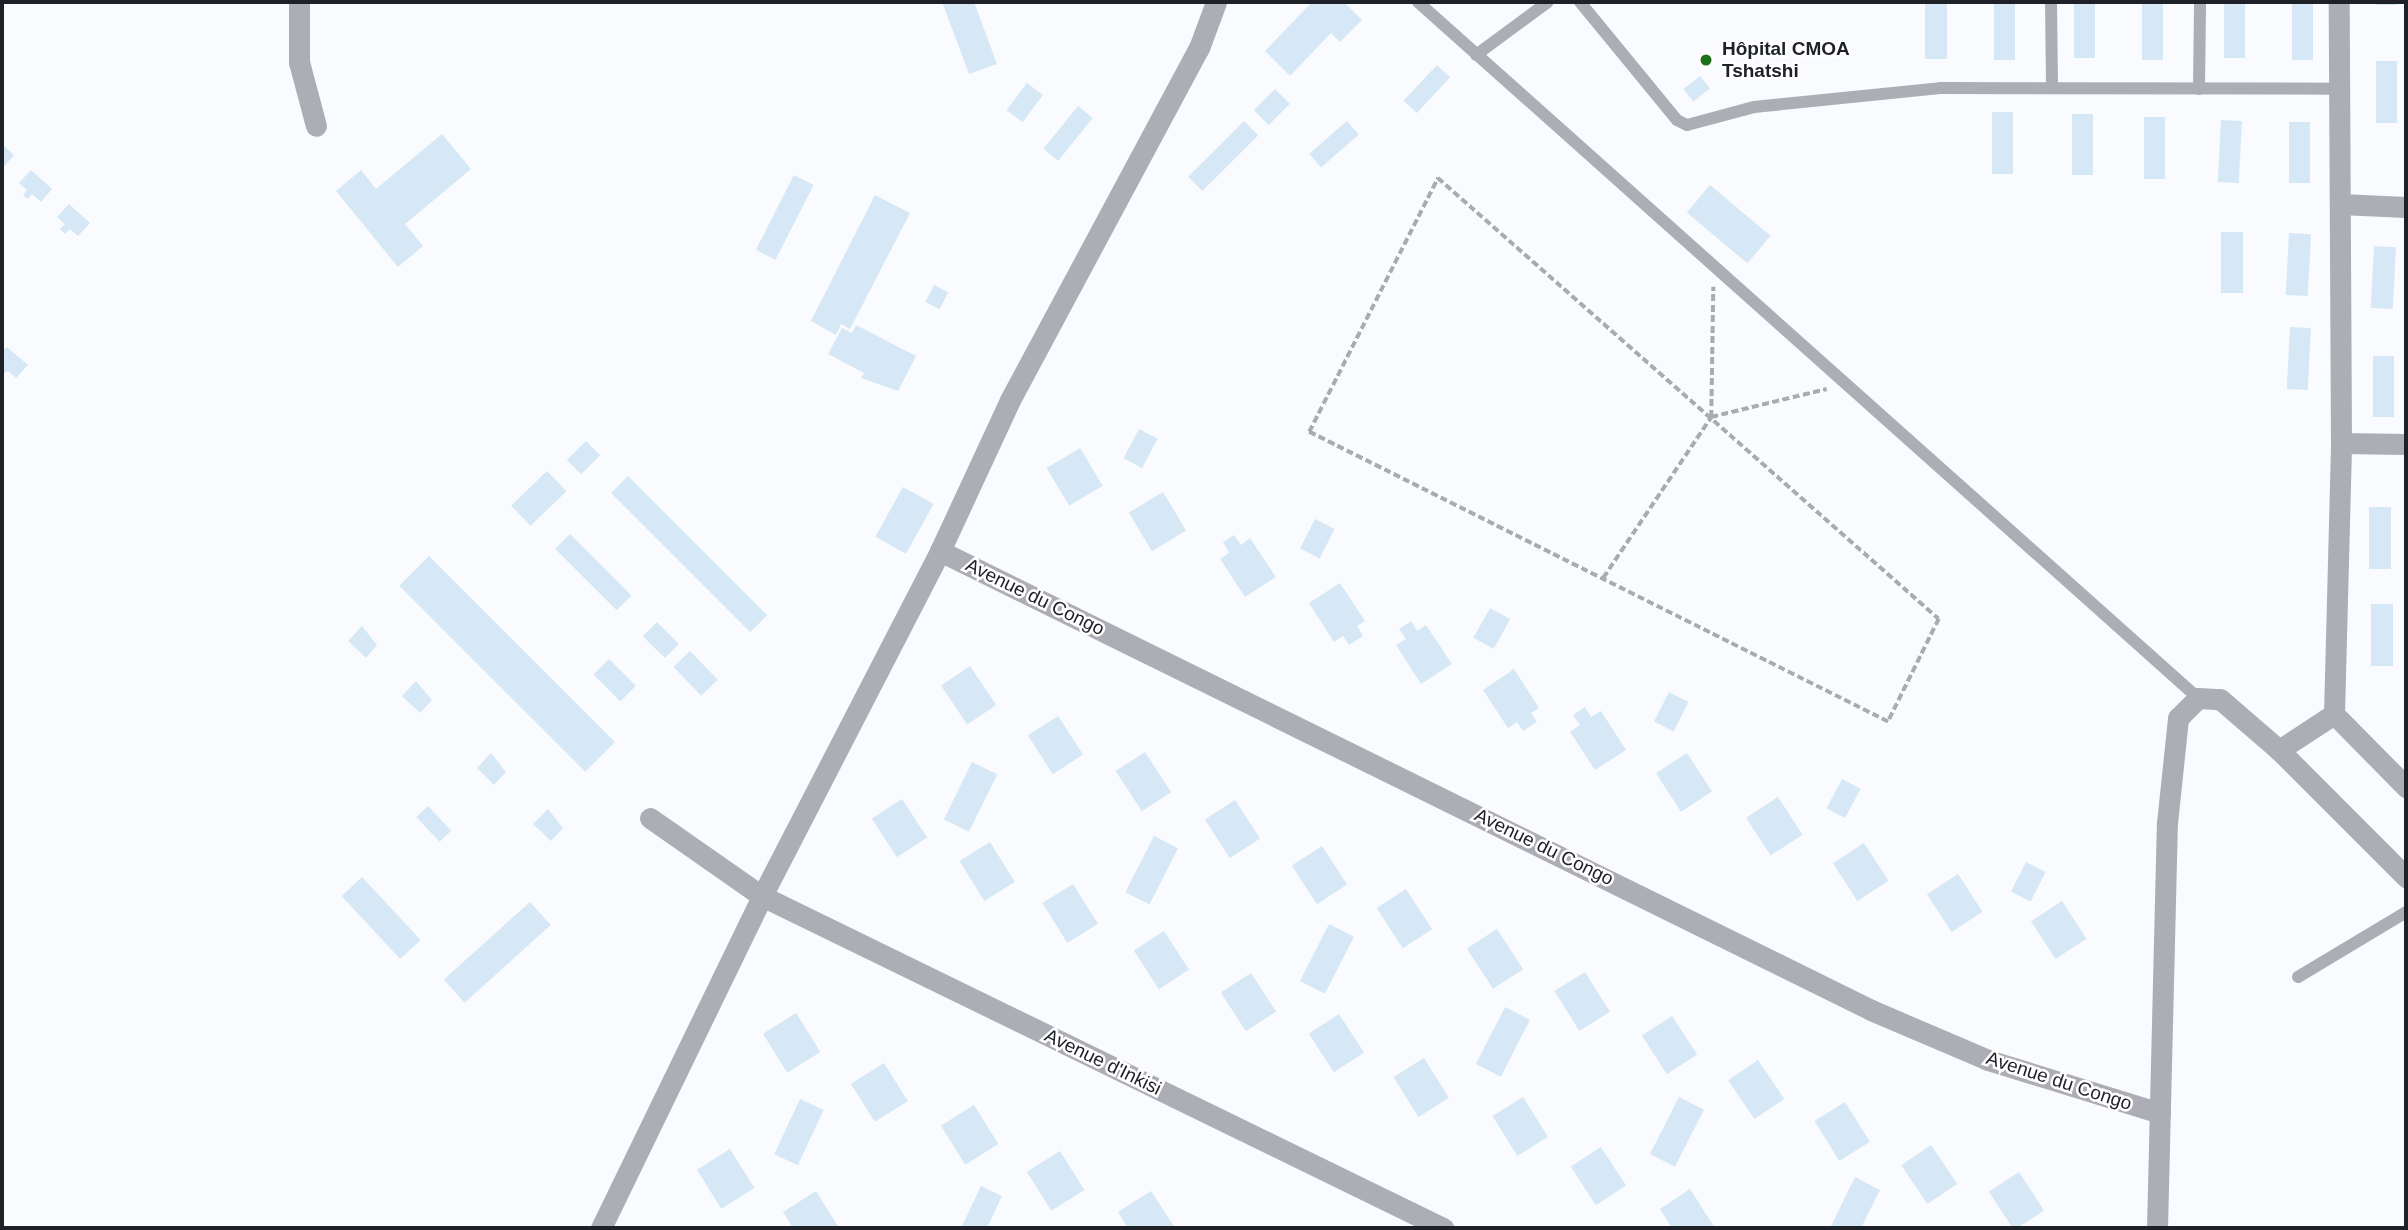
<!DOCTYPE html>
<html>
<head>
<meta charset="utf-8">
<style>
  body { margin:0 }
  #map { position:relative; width:2408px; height:1230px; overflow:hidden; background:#f9fbfe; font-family:Arial,sans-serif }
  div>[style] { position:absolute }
  .building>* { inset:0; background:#d6e8f5; transform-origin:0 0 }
  .path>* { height:3.5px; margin-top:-1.75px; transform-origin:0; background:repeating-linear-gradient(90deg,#a8abaf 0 7px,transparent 0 10.5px) }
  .lane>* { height:12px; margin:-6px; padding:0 6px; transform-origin:6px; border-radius:6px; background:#adadb5 }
  .street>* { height:21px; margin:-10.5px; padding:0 10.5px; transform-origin:10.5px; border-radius:10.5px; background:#adadb5 }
  .dots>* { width:19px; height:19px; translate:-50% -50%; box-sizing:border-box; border:4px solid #fff; border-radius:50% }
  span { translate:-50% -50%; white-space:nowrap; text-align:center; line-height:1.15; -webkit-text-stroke:5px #fff; paint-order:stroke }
  .poi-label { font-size:19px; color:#1e2127; font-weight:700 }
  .left { translate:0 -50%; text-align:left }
  .street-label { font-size:19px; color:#1e2127 }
  .frame { position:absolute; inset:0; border:4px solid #1e2127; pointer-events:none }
</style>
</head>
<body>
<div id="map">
  <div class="building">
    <div style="clip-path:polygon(942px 2px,974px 2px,997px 64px,969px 74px)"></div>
    <div style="clip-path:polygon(1312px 2px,1344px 2px,1362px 20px,1340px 42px,1331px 33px,1290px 76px,1265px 51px)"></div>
    <div style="left:1925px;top:2px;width:22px;height:57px"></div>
    <div style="left:1994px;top:2px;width:21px;height:58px"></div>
    <div style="left:2074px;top:2px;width:21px;height:56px"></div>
    <div style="left:2142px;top:2px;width:21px;height:58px"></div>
    <div style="left:2224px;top:2px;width:21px;height:56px"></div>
    <div style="left:2292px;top:2px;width:21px;height:58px"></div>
    <div style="left:2376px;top:2px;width:21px;height:3px"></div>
    <div style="left:2376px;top:61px;width:21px;height:62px"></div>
    <div style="left:1437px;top:65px;width:18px;height:49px;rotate:43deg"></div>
    <div style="left:1700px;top:76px;width:16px;height:21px;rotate:52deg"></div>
    <div style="left:1027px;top:83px;width:20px;height:34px;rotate:37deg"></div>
    <div style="left:1275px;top:89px;width:21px;height:30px;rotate:45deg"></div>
    <div style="left:1078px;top:106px;width:19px;height:55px;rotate:39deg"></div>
    <div style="left:1992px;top:112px;width:21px;height:62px"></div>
    <div style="left:2072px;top:114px;width:21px;height:61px"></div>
    <div style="left:2144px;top:117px;width:21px;height:62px"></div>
    <div style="left:2221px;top:120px;width:21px;height:62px;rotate:3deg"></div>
    <div style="left:1244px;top:121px;width:20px;height:79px;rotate:45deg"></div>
    <div style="left:1347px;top:121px;width:18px;height:50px;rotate:49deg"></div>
    <div style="left:2289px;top:122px;width:21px;height:61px"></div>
    <div style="clip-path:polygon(442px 134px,471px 169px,405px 224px,423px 246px,398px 267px,336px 191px,361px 170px,376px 189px)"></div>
    <div style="clip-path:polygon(2px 144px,14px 155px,2px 169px)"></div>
    <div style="clip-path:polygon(31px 170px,52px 189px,41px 202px,32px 194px,28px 199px,23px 195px,27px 190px,19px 183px)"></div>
    <div style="left:794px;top:175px;width:22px;height:84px;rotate:27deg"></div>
    <div style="left:1710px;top:185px;width:79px;height:36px;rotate:40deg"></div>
    <div style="clip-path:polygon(875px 195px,910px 213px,850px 329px,841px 324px,836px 335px,811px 321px)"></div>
    <div style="clip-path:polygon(69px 204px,90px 223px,78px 236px,70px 229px,65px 234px,60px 229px,65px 224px,57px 217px)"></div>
    <div style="left:2221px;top:232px;width:22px;height:61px"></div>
    <div style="left:2289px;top:233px;width:22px;height:62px;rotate:3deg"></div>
    <div style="left:2374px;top:246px;width:22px;height:62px;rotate:3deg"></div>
    <div style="left:934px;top:285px;width:16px;height:19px;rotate:27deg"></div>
    <div style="clip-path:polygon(856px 325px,916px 356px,898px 391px,861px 378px,864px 373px,828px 354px,842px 328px,852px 333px)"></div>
    <div style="left:2290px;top:327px;width:21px;height:62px;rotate:3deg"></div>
    <div style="clip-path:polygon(7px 347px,28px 365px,16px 378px,8px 371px,2px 374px,2px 352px)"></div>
    <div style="left:2373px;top:356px;width:21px;height:61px"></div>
    <div style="left:1139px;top:429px;width:21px;height:33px;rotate:28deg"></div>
    <div style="left:586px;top:441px;width:20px;height:27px;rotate:45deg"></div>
    <div style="left:1080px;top:448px;width:44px;height:39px;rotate:59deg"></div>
    <div style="left:547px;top:471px;width:28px;height:50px;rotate:46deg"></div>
    <div style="left:628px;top:476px;width:197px;height:24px;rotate:45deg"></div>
    <div style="left:903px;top:487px;width:35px;height:57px;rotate:29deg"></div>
    <div style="left:1163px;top:492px;width:45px;height:40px;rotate:59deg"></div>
    <div style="left:2369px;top:507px;width:22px;height:62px"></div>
    <div style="left:1315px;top:519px;width:22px;height:33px;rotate:27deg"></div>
    <div style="left:570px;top:534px;width:87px;height:21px;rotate:45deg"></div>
    <div style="clip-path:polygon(1234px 535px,1241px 545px,1250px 538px,1276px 577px,1245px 597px,1220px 559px,1229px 553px,1223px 542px)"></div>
    <div style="left:429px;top:556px;width:263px;height:42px;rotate:45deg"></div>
    <div style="clip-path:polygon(1340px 583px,1365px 621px,1357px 626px,1363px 636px,1349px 645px,1343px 636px,1334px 642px,1309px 603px)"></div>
    <div style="left:2371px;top:604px;width:22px;height:62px"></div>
    <div style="left:1490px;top:608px;width:23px;height:34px;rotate:29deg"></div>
    <div style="clip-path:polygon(1411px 621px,1417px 631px,1426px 625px,1452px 664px,1421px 684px,1396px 645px,1406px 639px,1399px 629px)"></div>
    <div style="left:657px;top:622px;width:31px;height:20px;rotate:45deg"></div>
    <div style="clip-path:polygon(362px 626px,377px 645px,366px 658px,348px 641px)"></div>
    <div style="left:690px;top:651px;width:40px;height:23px;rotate:46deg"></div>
    <div style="left:609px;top:659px;width:38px;height:22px;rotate:45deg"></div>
    <div style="left:970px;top:666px;width:47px;height:35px;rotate:56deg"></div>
    <div style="clip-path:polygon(1514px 669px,1539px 708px,1531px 713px,1537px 722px,1523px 731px,1517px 722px,1508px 728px,1483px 690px)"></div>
    <div style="clip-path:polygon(416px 681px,432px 700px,420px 713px,402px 696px)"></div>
    <div style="left:1669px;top:692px;width:22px;height:33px;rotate:27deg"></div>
    <div style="clip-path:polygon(1585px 707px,1591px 717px,1601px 711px,1626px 750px,1595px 770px,1570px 732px,1580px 725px,1573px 715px)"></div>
    <div style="left:1058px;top:716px;width:46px;height:36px;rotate:57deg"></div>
    <div style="left:1145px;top:752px;width:48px;height:35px;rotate:57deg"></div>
    <div style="clip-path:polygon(491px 753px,506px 772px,494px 785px,477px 768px)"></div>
    <div style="left:1687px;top:753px;width:46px;height:37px;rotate:57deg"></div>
    <div style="left:972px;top:762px;width:28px;height:64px;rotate:26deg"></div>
    <div style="left:1842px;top:779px;width:21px;height:33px;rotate:28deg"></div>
    <div style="left:1778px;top:797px;width:45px;height:38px;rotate:57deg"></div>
    <div style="left:902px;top:799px;width:46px;height:36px;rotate:57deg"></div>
    <div style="left:1235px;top:800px;width:46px;height:36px;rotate:57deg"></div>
    <div style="left:428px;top:806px;width:34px;height:16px;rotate:47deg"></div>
    <div style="clip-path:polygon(548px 809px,563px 828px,551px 841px,533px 824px)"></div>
    <div style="left:1154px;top:836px;width:27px;height:63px;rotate:27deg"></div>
    <div style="left:990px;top:842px;width:47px;height:36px;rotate:58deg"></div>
    <div style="left:1864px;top:843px;width:45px;height:37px;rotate:57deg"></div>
    <div style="left:1322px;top:846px;width:46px;height:36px;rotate:57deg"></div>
    <div style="left:2026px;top:862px;width:22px;height:33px;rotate:27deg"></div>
    <div style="left:1958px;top:874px;width:45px;height:37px;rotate:57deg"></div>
    <div style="left:362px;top:877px;width:86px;height:28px;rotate:47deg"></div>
    <div style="left:1073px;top:884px;width:47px;height:36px;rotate:58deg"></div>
    <div style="left:1406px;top:889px;width:48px;height:35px;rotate:57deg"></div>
    <div style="left:2062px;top:901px;width:45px;height:37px;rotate:57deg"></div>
    <div style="left:530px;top:902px;width:31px;height:116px;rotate:48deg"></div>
    <div style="left:1329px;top:924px;width:28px;height:64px;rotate:27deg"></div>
    <div style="left:1497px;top:929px;width:48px;height:36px;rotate:57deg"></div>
    <div style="left:1164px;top:931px;width:46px;height:36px;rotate:57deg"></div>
    <div style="left:1585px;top:972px;width:47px;height:36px;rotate:58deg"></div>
    <div style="left:1251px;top:973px;width:46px;height:36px;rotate:57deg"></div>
    <div style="left:1505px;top:1007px;width:28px;height:64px;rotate:27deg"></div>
    <div style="left:796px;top:1013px;width:46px;height:39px;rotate:58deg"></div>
    <div style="left:1339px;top:1014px;width:46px;height:36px;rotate:57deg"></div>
    <div style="left:1672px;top:1016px;width:46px;height:36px;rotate:57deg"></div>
    <div style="left:1424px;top:1058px;width:47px;height:36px;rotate:58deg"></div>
    <div style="left:1758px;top:1060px;width:47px;height:36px;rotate:56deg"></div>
    <div style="left:884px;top:1063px;width:45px;height:39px;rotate:58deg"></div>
    <div style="left:1523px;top:1097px;width:47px;height:36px;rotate:58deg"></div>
    <div style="left:1679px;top:1097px;width:28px;height:64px;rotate:27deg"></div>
    <div style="left:800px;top:1099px;width:26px;height:61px;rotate:25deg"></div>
    <div style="left:1845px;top:1102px;width:47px;height:36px;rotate:58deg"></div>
    <div style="left:974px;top:1105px;width:46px;height:39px;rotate:58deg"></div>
    <div style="left:1931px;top:1145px;width:47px;height:36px;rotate:56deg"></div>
    <div style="left:1601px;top:1147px;width:46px;height:36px;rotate:57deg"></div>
    <div style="left:730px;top:1149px;width:46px;height:39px;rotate:58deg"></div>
    <div style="left:1060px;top:1151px;width:46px;height:39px;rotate:58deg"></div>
    <div style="left:2019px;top:1172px;width:46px;height:36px;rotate:57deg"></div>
    <div style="clip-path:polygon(1855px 1177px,1880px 1190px,1861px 1228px,1830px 1228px)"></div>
    <div style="clip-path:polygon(981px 1186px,1002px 1196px,987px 1228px,961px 1228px)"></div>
    <div style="clip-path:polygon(1690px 1189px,1715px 1228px,1672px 1228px,1660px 1209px)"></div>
    <div style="clip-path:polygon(816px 1191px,839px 1228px,793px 1228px,783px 1212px)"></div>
    <div style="clip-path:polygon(1151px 1191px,1175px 1228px,1128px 1228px,1118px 1212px)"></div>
  </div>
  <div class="path">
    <div style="left:1438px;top:178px;width:667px;rotate:41.36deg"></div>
    <div style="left:1939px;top:619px;width:115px;rotate:116.3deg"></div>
    <div style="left:1888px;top:722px;width:648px;rotate:-153.4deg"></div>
    <div style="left:1309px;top:432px;width:285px;rotate:-63.1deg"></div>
    <div style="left:1711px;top:417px;width:119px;rotate:-13.6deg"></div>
    <div style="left:1603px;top:578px;width:194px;rotate:-56.1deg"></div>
    <div style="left:1711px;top:417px;width:130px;rotate:-89.1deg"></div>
  </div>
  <div class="lane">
    <div style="left:1418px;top:2px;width:1045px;rotate:41.74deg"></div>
    <div style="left:1580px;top:2px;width:153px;rotate:50.6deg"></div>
    <div style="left:1677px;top:120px;width:11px;rotate:27deg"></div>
    <div style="left:1687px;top:125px;width:69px;rotate:-15deg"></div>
    <div style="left:1754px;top:107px;width:187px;rotate:-5.8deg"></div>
    <div style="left:1940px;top:88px;width:399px;rotate:0.1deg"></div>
    <div style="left:2051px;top:2px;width:84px;rotate:89.3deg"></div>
    <div style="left:1476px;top:55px;width:89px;rotate:-36.4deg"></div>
    <div style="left:2199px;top:89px;width:87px;rotate:-89.3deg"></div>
    <div style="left:2298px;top:977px;width:126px;rotate:-31deg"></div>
  </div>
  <div class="street">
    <div style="left:299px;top:2px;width:60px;rotate:90deg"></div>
    <div style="left:299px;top:62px;width:66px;rotate:75.1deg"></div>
    <div style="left:2340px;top:204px;width:66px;rotate:2.6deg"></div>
    <div style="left:2341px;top:443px;width:65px;rotate:0.9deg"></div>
    <div style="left:940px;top:551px;width:1038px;rotate:26.24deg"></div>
    <div style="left:1871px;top:1010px;width:127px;rotate:23.1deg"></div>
    <div style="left:1988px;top:1060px;width:180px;rotate:17.1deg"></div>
    <div style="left:2334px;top:714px;width:271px;rotate:-88.5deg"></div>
    <div style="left:2341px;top:443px;width:441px;rotate:-90.3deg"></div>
    <div style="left:2279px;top:750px;width:66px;rotate:-33.2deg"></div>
    <div style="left:2334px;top:714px;width:103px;rotate:45.4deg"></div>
    <div style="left:650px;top:818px;width:136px;rotate:34.9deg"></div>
    <div style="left:762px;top:896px;width:758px;rotate:25.99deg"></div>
    <div style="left:601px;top:1228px;width:369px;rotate:-64.1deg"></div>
    <div style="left:762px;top:896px;width:388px;rotate:-62.7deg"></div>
    <div style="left:940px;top:551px;width:166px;rotate:-65.1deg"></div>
    <div style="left:1010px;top:400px;width:400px;rotate:-61.8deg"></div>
    <div style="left:1199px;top:48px;width:49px;rotate:-69.7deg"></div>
    <div style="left:2157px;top:1228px;width:405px;rotate:-88.6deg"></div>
    <div style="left:2167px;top:823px;width:106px;rotate:-84deg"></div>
    <div style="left:2178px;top:718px;width:28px;rotate:-45deg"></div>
    <div style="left:2198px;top:698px;width:22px;rotate:3deg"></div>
    <div style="left:2220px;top:699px;width:78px;rotate:40.8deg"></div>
    <div style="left:2279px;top:750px;width:180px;rotate:45deg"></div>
  </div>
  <div class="dots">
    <div style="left:1706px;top:60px;background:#1d711b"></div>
  </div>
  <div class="poi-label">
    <span class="left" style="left:1722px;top:60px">Hôpital CMOA<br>Tshatshi</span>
  </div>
  <div class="street-label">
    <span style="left:1035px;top:597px;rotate:26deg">Avenue du Congo</span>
    <span style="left:1544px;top:847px;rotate:26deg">Avenue du Congo</span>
    <span style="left:1103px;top:1062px;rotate:26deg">Avenue d'Inkisi</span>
    <span style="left:2059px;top:1081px;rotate:18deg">Avenue du Congo</span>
  </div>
  <div class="frame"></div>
</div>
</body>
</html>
